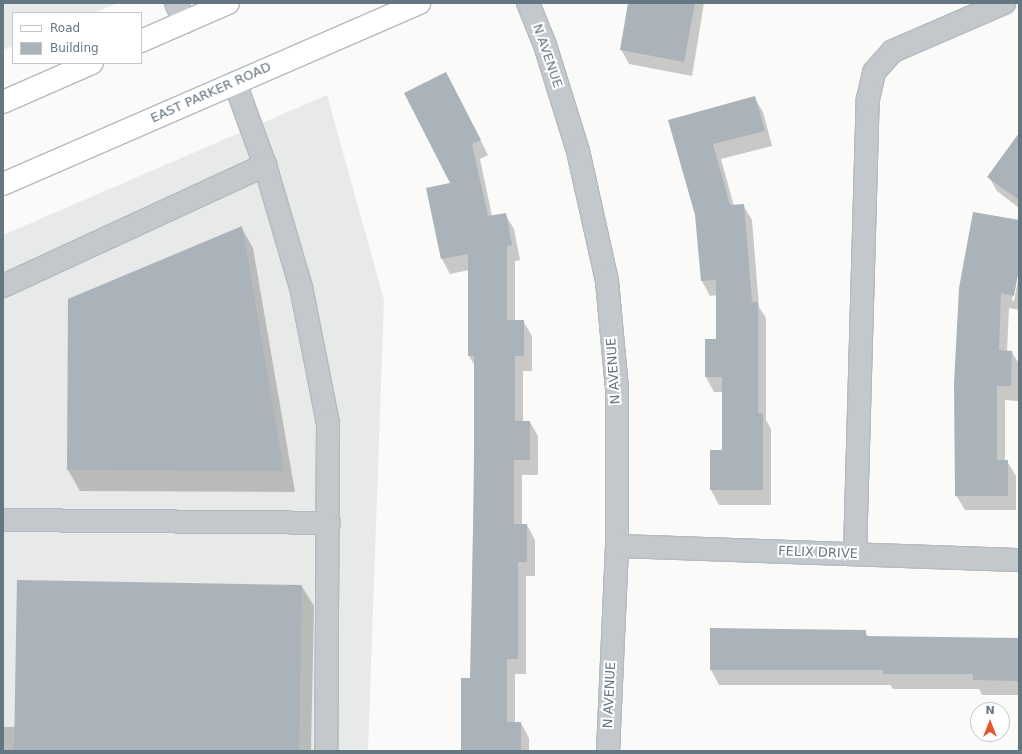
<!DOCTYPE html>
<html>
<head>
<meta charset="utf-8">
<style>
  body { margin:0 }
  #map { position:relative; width:1022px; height:754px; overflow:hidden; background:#fafaf8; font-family:"DejaVu Sans",sans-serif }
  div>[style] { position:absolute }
  .built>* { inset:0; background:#e8e9e9 }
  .shadow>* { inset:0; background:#0003 }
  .building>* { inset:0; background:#aab3b9; transform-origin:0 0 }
  .roads { filter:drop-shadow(1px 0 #b5babe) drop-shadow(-1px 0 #b5babe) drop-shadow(0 1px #b5babe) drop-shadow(0 -1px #b5babe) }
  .minor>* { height:22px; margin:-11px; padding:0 11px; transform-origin:11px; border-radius:11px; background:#c3c8cc }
  .major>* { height:22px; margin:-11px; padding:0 11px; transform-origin:11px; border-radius:11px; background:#fff }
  span { translate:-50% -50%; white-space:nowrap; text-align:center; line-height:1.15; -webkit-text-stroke:4px #fff; paint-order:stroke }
  .street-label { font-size:13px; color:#657683 }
  .frame { position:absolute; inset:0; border:4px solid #657683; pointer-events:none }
  .legend { position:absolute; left:12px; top:12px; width:130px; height:52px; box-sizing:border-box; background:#fff; border:1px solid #c1c8cd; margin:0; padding:5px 7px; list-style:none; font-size:12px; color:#657683 }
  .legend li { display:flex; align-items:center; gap:8px; height:20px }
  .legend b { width:20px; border:1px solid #c1c8cd }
  .north { position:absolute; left:970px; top:702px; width:40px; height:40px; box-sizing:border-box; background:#fff; border:1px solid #c1c8cd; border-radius:50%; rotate:0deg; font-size:11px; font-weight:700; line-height:16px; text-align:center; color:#657683 }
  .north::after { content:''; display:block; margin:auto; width:14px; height:18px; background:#e4572e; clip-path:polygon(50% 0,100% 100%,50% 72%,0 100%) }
</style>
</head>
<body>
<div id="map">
  <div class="built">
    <div style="clip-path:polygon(3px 3px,118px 3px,93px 13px,13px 13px,13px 46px,3px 50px)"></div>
    <div style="clip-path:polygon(327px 95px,384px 300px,368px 751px,3px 751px,3px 235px)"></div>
  </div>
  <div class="shadow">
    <div style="clip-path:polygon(629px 3px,704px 3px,692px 76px,629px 64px,621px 49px)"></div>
    <div style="clip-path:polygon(446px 73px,488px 155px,480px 159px,492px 216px,505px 214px,514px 229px,520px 260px,515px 261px,515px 321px,523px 321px,532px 336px,532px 371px,523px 371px,523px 422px,530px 422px,538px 436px,538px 475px,522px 475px,522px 525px,527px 525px,535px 540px,535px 576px,526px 576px,526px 674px,515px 674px,515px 723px,521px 723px,529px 738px,529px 751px,462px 751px,471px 679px,475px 366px,469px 356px,469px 270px,450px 274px,442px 259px,427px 188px,451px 183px)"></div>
    <div style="clip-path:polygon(754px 97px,763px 112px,772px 146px,721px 159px,734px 206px,743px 205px,752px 220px,759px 307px,766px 318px,766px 420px,771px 429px,771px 505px,719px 505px,711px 490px,723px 451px,723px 392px,714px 392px,706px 377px,706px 340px,717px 340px,717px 295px,710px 296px,702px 281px,696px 215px,669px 121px)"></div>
    <div style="clip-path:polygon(1019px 135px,1019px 208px,997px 191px,989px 177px)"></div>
    <div style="clip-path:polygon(1019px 221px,1019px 270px,1012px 300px,1014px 301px,1019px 275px,1019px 310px,1009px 308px,1007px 352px,1012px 352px,1019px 364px,1019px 401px,1005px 400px,1005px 461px,1007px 461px,1016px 476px,1016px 510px,965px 510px,956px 495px,955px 384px)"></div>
    <div style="clip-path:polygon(241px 227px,253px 248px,295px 492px,80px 491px,68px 470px)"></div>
    <div style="clip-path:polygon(301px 585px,314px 606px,311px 751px,3px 751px,3px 727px,16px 727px)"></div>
    <div style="clip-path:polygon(865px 631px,868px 637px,1019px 639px,1019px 695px,982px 695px,979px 689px,893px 689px,890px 685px,719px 685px,711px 670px)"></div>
  </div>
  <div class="building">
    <div style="clip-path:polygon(628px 3px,695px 3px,684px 62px,620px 50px)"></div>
    <div style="clip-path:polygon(446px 72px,481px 140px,472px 144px,488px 216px,506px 213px,512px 245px,507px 246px,507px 320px,524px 320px,524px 356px,515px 356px,515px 421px,530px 421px,530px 460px,514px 460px,514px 524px,527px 524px,527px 562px,518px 562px,518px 659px,507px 659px,507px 722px,521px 722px,521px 751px,461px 751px,461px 678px,470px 678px,474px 487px,474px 356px,468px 356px,468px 254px,441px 259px,426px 188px,450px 183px,404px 93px)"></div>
    <div style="clip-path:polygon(755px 96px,765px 131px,713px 144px,730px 205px,744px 204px,752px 302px,758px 302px,758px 413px,763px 413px,763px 490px,710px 490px,710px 450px,722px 450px,722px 377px,705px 377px,705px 339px,716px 339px,716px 280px,701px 281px,695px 215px,668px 120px)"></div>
    <div style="clip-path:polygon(1019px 133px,1019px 200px,987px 177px)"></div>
    <div style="clip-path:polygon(973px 212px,1019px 220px,1019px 269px,1014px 296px,1001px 293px,999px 350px,1012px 351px,1011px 386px,997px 386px,997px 460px,1008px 460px,1008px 496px,955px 496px,954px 384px,959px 288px)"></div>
    <div style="clip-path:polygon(242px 226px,284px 471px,67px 470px,68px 299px)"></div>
    <div style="left:17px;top:580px;width:285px;height:171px;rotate:1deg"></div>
    <div style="clip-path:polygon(710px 628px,866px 630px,866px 636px,1019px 638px,1019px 681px,973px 680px,973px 674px,883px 674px,883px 670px,710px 670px)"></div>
  </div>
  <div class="roads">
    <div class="minor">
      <div style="left:176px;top:3px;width:21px;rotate:65deg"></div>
      <div style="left:528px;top:3px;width:45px;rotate:68deg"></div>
      <div style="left:545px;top:45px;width:111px;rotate:72.7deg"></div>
      <div style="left:578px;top:151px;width:133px;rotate:77.4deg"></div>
      <div style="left:607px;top:281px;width:108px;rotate:84.7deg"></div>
      <div style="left:617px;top:389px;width:157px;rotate:90deg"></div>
      <div style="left:617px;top:546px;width:205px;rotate:92.5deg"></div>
      <div style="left:235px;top:83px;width:87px;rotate:69.9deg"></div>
      <div style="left:265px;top:165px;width:127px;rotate:73.6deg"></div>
      <div style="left:301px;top:287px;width:139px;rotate:78.8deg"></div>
      <div style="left:328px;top:423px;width:328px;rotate:90.3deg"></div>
      <div style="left:3px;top:286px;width:289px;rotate:-24.8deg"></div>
      <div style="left:3px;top:520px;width:326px;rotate:0.5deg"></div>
      <div style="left:617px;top:546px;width:402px;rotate:2deg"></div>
      <div style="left:855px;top:554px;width:455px;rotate:-88.4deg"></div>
      <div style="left:868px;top:99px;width:28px;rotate:-77deg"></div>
      <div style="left:874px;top:72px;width:28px;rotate:-48deg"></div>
      <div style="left:893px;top:51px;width:121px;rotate:-23.4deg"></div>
    </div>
    <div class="major">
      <div style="left:141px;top:41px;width:95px;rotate:-23.6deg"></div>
      <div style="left:3px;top:102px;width:97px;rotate:-23.7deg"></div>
      <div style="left:3px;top:184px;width:454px;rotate:-23.5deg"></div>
    </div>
  </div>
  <div class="street-label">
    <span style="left:547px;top:56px;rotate:71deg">N AVENUE</span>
    <span style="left:211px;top:93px;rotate:-24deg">EAST PARKER ROAD</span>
    <span style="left:614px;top:371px;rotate:-94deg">N AVENUE</span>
    <span style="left:818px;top:553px;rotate:2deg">FELIX DRIVE</span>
    <span style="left:610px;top:695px;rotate:-87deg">N AVENUE</span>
  </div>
  <div class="frame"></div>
  <ul class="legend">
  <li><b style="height:5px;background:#fff"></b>Road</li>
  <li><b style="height:11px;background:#aab3b9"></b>Building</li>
  </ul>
  <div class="north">N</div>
</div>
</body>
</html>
